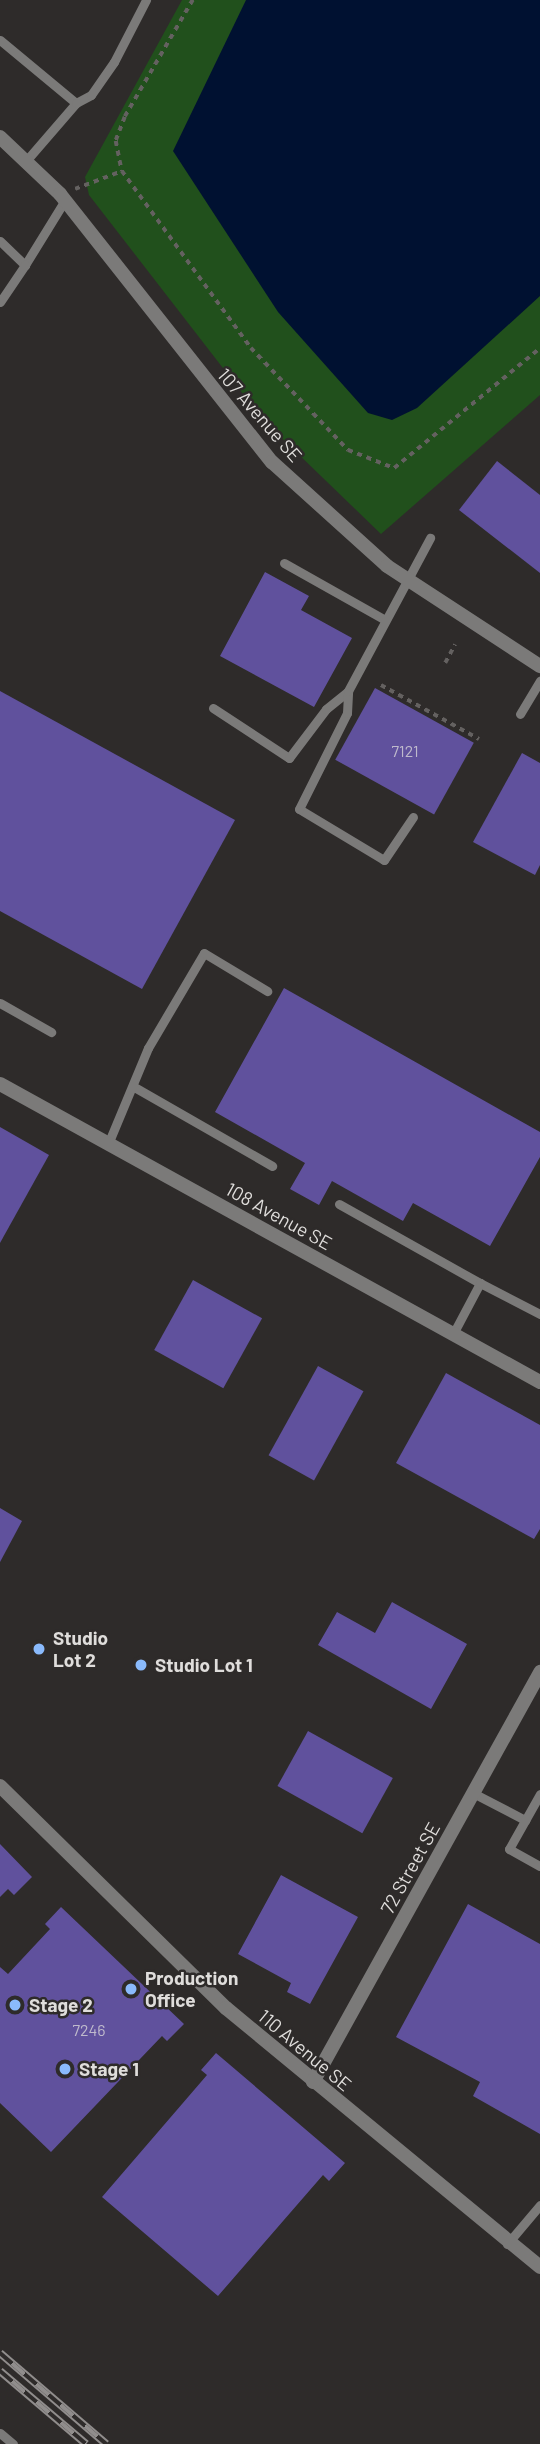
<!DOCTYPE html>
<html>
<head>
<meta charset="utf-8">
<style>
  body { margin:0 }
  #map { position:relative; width:540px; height:2444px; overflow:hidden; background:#2e2b2a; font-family:Barlow,sans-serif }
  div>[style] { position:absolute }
  .green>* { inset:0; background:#21501c }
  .water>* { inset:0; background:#001131 }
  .building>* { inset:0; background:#60519d; transform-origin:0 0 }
  .path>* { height:3.5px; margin-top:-1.75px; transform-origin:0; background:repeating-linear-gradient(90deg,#646160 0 5px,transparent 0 10px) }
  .lane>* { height:9px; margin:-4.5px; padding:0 4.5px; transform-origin:4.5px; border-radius:4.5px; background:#7b7a79 }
  .street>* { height:14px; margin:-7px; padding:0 7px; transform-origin:7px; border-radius:7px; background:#7b7a79 }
  .rail>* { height:8px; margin-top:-4px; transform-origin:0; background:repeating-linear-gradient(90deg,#2e2b2a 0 16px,#908d8c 0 32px); box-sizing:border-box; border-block:2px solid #908d8c }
  .dots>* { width:19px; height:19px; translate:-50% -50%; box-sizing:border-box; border:4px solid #2e2b2a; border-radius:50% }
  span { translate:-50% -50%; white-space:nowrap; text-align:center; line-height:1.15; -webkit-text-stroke:5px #2e2b2a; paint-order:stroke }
  .number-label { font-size:16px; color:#bfbacc }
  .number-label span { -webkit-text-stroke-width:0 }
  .street-label { font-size:19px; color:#dfdddb }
  .poi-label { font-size:19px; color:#dfdddb; font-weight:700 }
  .left { translate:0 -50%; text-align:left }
</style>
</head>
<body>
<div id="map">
  <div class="green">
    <div style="clip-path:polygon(182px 0,540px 0,540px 395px,381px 534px,264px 421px,89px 195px,85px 177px)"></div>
  </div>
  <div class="water">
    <div style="clip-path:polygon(246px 0,540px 0,540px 296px,417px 408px,392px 420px,368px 413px,278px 312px,173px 151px)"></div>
  </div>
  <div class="building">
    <div style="clip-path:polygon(497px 461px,540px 495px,540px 573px,459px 510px)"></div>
    <div style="clip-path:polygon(265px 572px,309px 596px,301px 610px,352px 638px,314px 707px,220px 656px)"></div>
    <div style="left:375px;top:688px;width:113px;height:82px;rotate:29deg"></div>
    <div style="clip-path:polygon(0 691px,235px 820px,142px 989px,0 911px)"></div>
    <div style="clip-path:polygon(522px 753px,540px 763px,540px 865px,535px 875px,473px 842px)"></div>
    <div style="clip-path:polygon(284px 988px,540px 1132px,540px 1157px,490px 1246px,413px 1203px,403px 1221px,332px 1181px,319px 1205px,290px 1189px,305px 1163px,215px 1112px)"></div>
    <div style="clip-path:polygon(0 1127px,49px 1155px,0 1243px)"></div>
    <div style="left:193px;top:1280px;width:79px;height:80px;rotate:29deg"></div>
    <div style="left:318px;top:1366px;width:52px;height:102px;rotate:29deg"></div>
    <div style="clip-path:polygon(446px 1373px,540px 1425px,540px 1529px,534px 1539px,396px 1463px)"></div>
    <div style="clip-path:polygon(0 1508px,22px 1521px,0 1562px)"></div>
    <div style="clip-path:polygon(392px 1602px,467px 1644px,431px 1709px,318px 1645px,337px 1612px,375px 1633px)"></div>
    <div style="left:308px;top:1731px;width:97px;height:63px;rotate:29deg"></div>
    <div style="clip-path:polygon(0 1844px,32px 1877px,14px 1895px,8px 1889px,0 1897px)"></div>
    <div style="clip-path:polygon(281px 1875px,358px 1917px,310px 2004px,287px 1992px,291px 1983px,238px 1954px)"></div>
    <div style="clip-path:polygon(468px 1904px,540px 1944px,540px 2134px,473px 2096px,480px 2082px,396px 2037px)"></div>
    <div style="clip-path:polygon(61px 1907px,184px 2024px,167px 2041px,162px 2036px,51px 2152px,0 2103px,0 1967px,8px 1974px,50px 1929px,45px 1924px)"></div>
    <div style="clip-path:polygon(216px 2053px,345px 2163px,329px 2181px,323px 2175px,218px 2296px,102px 2197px,207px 2075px,201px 2070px)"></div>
  </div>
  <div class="path">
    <div style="left:193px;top:0;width:135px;rotate:120.2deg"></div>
    <div style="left:125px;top:117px;width:26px;rotate:111deg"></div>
    <div style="left:116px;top:141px;width:31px;rotate:79deg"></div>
    <div style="left:122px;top:171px;width:219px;rotate:53.9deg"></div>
    <div style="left:251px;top:348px;width:141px;rotate:46.4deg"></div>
    <div style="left:348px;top:450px;width:49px;rotate:21.4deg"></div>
    <div style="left:394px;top:468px;width:189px;rotate:-39.4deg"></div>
    <div style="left:75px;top:189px;width:50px;rotate:-21deg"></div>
    <div style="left:445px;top:663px;width:21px;rotate:-62deg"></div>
    <div style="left:381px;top:685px;width:112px;rotate:28.9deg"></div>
  </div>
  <div class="lane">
    <div style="left:0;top:40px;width:99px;rotate:39.7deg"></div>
    <div style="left:76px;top:103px;width:77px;rotate:130.8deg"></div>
    <div style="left:76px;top:103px;width:17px;rotate:-28deg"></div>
    <div style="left:91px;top:95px;width:40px;rotate:-55.1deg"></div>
    <div style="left:114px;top:62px;width:70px;rotate:-62.7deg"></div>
    <div style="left:0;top:241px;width:35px;rotate:44deg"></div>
    <div style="left:25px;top:265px;width:76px;rotate:-58.4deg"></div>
    <div style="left:0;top:302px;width:45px;rotate:-56deg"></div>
    <div style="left:284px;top:563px;width:116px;rotate:29.4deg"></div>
    <div style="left:213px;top:708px;width:91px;rotate:33.3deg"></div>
    <div style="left:289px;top:758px;width:61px;rotate:-52.9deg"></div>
    <div style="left:326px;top:709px;width:28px;rotate:-39deg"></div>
    <div style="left:520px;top:714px;width:39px;rotate:-59deg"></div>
    <div style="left:413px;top:817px;width:52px;rotate:124deg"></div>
    <div style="left:384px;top:860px;width:99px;rotate:-149deg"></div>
    <div style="left:299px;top:809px;width:107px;rotate:-63.4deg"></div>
    <div style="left:347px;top:713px;width:22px;rotate:-87deg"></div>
    <div style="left:348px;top:691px;width:174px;rotate:-61.8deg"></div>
    <div style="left:0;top:1003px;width:59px;rotate:29.6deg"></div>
    <div style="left:136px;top:1088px;width:157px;rotate:29.8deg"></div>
    <div style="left:108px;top:1144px;width:104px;rotate:-67.4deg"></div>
    <div style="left:148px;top:1048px;width:110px;rotate:-59.5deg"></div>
    <div style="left:204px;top:953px;width:74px;rotate:31.1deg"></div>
    <div style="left:339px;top:1204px;width:162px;rotate:29.3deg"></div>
    <div style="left:453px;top:1334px;width:58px;rotate:-62.1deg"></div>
    <div style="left:480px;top:1283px;width:68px;rotate:27.3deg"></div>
    <div style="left:473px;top:1793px;width:59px;rotate:27.4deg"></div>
    <div style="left:540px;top:1794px;width:63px;rotate:119.4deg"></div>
    <div style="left:509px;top:1849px;width:35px;rotate:29deg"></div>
    <div style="left:507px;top:2244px;width:51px;rotate:-49.8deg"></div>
    <div style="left:0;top:2433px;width:17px;rotate:40deg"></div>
  </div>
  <div class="street">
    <div style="left:0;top:137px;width:83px;rotate:43.5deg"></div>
    <div style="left:60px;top:194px;width:342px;rotate:51.7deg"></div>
    <div style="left:272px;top:462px;width:155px;rotate:42.1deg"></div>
    <div style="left:387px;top:566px;width:183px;rotate:33.2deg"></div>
    <div style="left:0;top:1084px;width:617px;rotate:28.89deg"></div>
    <div style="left:0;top:1786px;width:317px;rotate:44.5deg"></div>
    <div style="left:226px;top:2008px;width:407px;rotate:39.5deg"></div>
    <div style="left:313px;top:2082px;width:469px;rotate:-61deg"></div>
  </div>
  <div class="rail">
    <div style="left:0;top:2353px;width:140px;rotate:40.6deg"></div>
    <div style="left:0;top:2371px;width:113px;rotate:40.3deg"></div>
  </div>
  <div class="dots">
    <div style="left:39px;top:1649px;background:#8abafc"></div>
    <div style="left:141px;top:1665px;background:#8abafc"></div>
    <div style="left:131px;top:1989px;background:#8abafc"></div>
    <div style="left:15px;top:2005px;background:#8abafc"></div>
    <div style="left:65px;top:2069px;background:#8abafc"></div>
  </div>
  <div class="number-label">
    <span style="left:405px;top:751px">7121</span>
    <span style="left:89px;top:2030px">7246</span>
  </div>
  <div class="street-label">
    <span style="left:260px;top:415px;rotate:49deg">107 Avenue SE</span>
    <span style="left:279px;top:1216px;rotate:29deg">108 Avenue SE</span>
    <span style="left:410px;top:1868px;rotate:-61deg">72 Street SE</span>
    <span style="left:305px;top:2050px;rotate:40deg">110 Avenue SE</span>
  </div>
  <div class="poi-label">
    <span class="left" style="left:53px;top:1649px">Studio<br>Lot 2</span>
    <span class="left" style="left:155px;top:1665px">Studio Lot 1</span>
    <span class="left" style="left:145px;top:1989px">Production<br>Office</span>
    <span class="left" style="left:29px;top:2005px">Stage 2</span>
    <span class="left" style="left:79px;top:2069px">Stage 1</span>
  </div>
</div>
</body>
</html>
